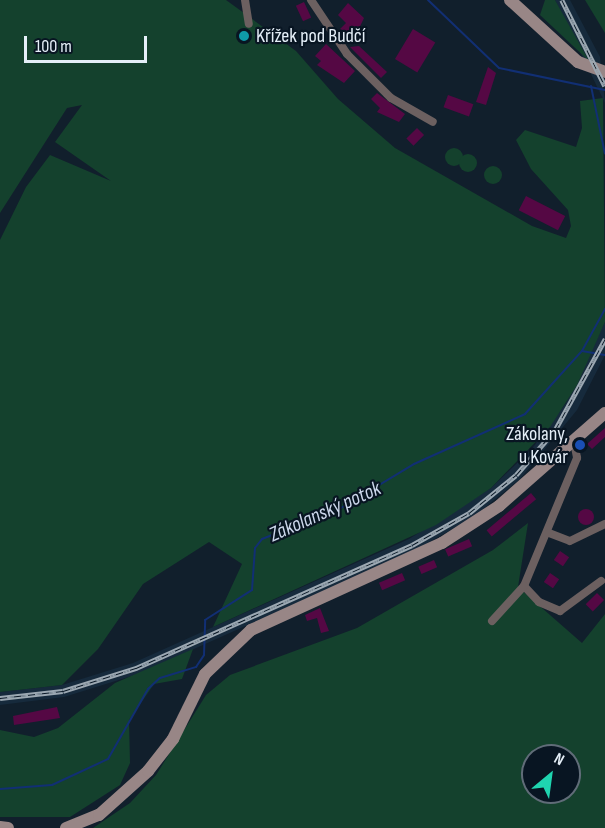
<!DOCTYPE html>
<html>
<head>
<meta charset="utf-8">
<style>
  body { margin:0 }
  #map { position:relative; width:605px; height:828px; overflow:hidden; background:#111f2c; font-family:"Sofia Sans Condensed",sans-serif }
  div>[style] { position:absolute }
  .built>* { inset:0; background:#162a3c }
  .green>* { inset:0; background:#14412d }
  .round { border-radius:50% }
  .stream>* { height:2px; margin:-1px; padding:0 1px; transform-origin:1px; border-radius:1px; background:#112f74 }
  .building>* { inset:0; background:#550844; transform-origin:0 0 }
  .minor>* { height:8px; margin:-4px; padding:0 4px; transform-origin:4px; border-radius:4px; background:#6c6060 }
  .secondary>* { height:12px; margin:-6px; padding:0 6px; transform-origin:6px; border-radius:6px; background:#988686 }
  .rail>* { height:4.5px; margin-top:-2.25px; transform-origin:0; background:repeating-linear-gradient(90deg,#081522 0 7px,#9ca8b2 0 14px); box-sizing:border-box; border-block:2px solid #9ca8b2 }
  .dots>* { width:16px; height:16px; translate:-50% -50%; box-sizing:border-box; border:3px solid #081522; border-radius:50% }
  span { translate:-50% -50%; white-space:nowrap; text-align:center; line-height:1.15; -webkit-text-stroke:4.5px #081522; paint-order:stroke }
  .poi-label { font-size:20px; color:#e5eff8 }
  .left { translate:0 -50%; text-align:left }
  .right { translate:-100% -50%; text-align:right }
  .water-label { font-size:21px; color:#ccd7eb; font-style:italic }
  .north { position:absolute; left:521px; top:744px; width:60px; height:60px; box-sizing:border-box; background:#081522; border:2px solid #606c78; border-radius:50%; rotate:29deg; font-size:16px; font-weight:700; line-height:24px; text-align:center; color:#e5eff8 }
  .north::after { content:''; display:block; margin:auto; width:21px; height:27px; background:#1fd5b0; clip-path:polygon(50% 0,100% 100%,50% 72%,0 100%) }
  .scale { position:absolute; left:24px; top:36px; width:123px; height:27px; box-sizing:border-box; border:3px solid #e5eff8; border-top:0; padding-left:8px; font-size:18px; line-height:21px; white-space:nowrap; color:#e5eff8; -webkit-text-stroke:4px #081522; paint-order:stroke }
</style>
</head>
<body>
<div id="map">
  <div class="built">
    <div style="clip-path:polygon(555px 0,570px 0,600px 57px,605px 103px)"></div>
    <div style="clip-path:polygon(605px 322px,605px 355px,577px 410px,520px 479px,472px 518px,415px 550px,138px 674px,64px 697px,0 705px,0 692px,62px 685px,133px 663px,409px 539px,491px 488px,531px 450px,566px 403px)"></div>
  </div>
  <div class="green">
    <div style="clip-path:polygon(0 0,226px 0,296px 51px,338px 99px,395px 148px,532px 226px,566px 238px,571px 226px,568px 210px,531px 169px,516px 140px,525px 130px,576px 147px,582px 128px,580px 101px,603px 98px,605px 322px,577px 385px,550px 427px,491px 488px,436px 525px,213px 627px,242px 564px,209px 542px,143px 584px,98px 649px,62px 685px,0 692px,0 240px,26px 187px,50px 155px,111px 181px,55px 142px,82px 105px,67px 108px,0 213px)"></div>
    <div style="clip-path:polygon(545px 0,555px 0,589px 61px,540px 15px)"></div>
    <div style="clip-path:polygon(585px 0,605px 0,605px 33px)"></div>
    <div class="round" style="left:445px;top:148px;width:18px;height:18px"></div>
    <div class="round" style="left:459px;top:154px;width:18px;height:18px"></div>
    <div class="round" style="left:484px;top:166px;width:18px;height:18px"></div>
    <div style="clip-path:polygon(evenodd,528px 523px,518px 587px,582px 643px,605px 614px,605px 828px,93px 828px,130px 803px,156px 775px,206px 695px,230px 675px,357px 628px,493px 550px,528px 523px,533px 756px,569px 756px,569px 792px,533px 792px,533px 756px)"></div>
    <div style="clip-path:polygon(193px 649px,182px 679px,154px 684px,129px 720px,130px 763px,120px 785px,70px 817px,0 817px,0 730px,34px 737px,58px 728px,115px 683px)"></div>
  </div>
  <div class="stream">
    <div style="left:428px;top:0;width:98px;rotate:43.8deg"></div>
    <div style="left:499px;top:68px;width:108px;rotate:11.7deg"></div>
    <div style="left:591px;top:86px;width:69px;rotate:78.4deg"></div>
    <div style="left:582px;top:351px;width:48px;rotate:-61.3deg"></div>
    <div style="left:0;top:789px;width:52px;rotate:-4.4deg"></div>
    <div style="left:52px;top:785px;width:62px;rotate:-24.9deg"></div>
    <div style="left:108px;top:759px;width:81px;rotate:-60.3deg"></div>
    <div style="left:148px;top:689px;width:16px;rotate:-43deg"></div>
    <div style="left:160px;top:678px;width:38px;rotate:-17deg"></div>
    <div style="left:196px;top:667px;width:14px;rotate:-56deg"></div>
    <div style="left:204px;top:655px;width:35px;rotate:-88deg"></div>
    <div style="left:205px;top:620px;width:56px;rotate:-32.6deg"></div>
    <div style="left:252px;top:590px;width:42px;rotate:-85.9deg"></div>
    <div style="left:255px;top:548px;width:11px;rotate:-52deg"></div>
    <div style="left:262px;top:539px;width:85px;rotate:-21.4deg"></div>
    <div style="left:341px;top:508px;width:85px;rotate:-31.1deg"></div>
    <div style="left:414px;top:464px;width:122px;rotate:-24.2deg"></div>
    <div style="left:525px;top:414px;width:85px;rotate:-47.9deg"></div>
    <div style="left:582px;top:351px;width:23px;rotate:10deg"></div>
  </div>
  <div class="building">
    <div style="left:304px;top:2px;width:17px;height:9px;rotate:65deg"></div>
    <div style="clip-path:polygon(348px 3px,364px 18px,356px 35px,340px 29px,346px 23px,338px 15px)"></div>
    <div style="left:413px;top:29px;width:26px;height:35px;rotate:31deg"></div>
    <div style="clip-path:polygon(326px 44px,355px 71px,344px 83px,317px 65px,321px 61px,315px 56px)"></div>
    <div style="clip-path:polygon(359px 46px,387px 72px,381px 78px,350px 47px)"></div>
    <div style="clip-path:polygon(488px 67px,496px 73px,486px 105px,476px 102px)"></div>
    <div style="clip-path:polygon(377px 93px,405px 114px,399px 122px,377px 112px,380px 108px,371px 99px)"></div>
    <div style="left:448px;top:95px;width:27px;height:13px;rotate:20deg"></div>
    <div style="left:417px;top:128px;width:10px;height:15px;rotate:45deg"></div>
    <div style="left:526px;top:196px;width:44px;height:16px;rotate:27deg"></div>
    <div style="clip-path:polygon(605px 428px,605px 437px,592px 449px,587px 444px)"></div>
    <div style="left:531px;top:493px;width:8px;height:58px;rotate:50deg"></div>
    <div class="round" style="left:578px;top:509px;width:16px;height:16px"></div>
    <div style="left:469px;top:539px;width:8px;height:26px;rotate:67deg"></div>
    <div style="left:560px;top:551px;width:11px;height:11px;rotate:34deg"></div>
    <div style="left:434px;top:560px;width:8px;height:17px;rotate:67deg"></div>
    <div style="left:402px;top:573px;width:8px;height:25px;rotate:67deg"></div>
    <div style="left:550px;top:573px;width:11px;height:11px;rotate:34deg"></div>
    <div style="left:597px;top:593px;width:10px;height:16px;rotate:45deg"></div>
    <div style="clip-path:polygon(320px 608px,329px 631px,321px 633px,317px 618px,307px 621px,305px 615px)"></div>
    <div style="clip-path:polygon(57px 707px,60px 718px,14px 725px,13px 716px)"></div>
  </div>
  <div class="minor">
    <div style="left:245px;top:0;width:24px;rotate:81deg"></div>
    <div style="left:311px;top:0;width:65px;rotate:56.3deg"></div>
    <div style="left:347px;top:54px;width:62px;rotate:45deg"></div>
    <div style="left:391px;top:98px;width:48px;rotate:29.7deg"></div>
    <div style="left:574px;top:442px;width:16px;rotate:79deg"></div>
    <div style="left:577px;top:458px;width:139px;rotate:112.5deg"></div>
    <div style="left:524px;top:586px;width:22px;rotate:47deg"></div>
    <div style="left:539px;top:602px;width:23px;rotate:23deg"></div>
    <div style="left:560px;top:611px;width:51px;rotate:-36.2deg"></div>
    <div style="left:549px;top:533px;width:22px;rotate:21deg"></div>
    <div style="left:570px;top:541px;width:39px;rotate:-26deg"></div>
    <div style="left:492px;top:621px;width:47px;rotate:-47.6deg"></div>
  </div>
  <div class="secondary">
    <div style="left:510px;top:0;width:92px;rotate:42.4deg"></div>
    <div style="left:578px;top:62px;width:29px;rotate:20deg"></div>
    <div style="left:0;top:827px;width:8px;rotate:7deg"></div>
    <div style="left:66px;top:828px;width:35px;rotate:-22deg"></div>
    <div style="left:99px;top:815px;width:66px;rotate:-41.9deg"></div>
    <div style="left:148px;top:771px;width:41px;rotate:-52deg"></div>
    <div style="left:173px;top:739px;width:72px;rotate:-63.8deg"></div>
    <div style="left:205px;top:674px;width:64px;rotate:-43.7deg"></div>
    <div style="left:251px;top:630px;width:210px;rotate:-24.5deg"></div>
    <div style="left:442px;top:543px;width:68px;rotate:-33deg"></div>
    <div style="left:499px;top:506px;width:141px;rotate:-41.3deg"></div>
  </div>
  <div class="rail">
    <div style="left:562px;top:0;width:96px;rotate:63.4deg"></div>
    <div style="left:0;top:698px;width:63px;rotate:-6.3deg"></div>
    <div style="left:63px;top:691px;width:77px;rotate:-17.5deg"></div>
    <div style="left:136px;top:668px;width:302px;rotate:-24deg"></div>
    <div style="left:412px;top:545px;width:65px;rotate:-29.3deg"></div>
    <div style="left:469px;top:513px;width:60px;rotate:-39deg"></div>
    <div style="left:516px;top:475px;width:60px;rotate:-49.1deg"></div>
    <div style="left:555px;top:430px;width:104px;rotate:-61.2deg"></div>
  </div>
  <div class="dots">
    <div style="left:244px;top:36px;background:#0f9aa8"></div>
    <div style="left:580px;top:445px;background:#1a4fb4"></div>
  </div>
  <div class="poi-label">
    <span class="left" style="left:256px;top:36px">Křížek pod Budčí</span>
    <span class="right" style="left:568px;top:446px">Zákolany,<br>u Kovár</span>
  </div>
  <div class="water-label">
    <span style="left:325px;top:512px;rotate:-24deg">Zákolanský potok</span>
  </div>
  <div class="north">N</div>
  <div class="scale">100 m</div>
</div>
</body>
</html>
